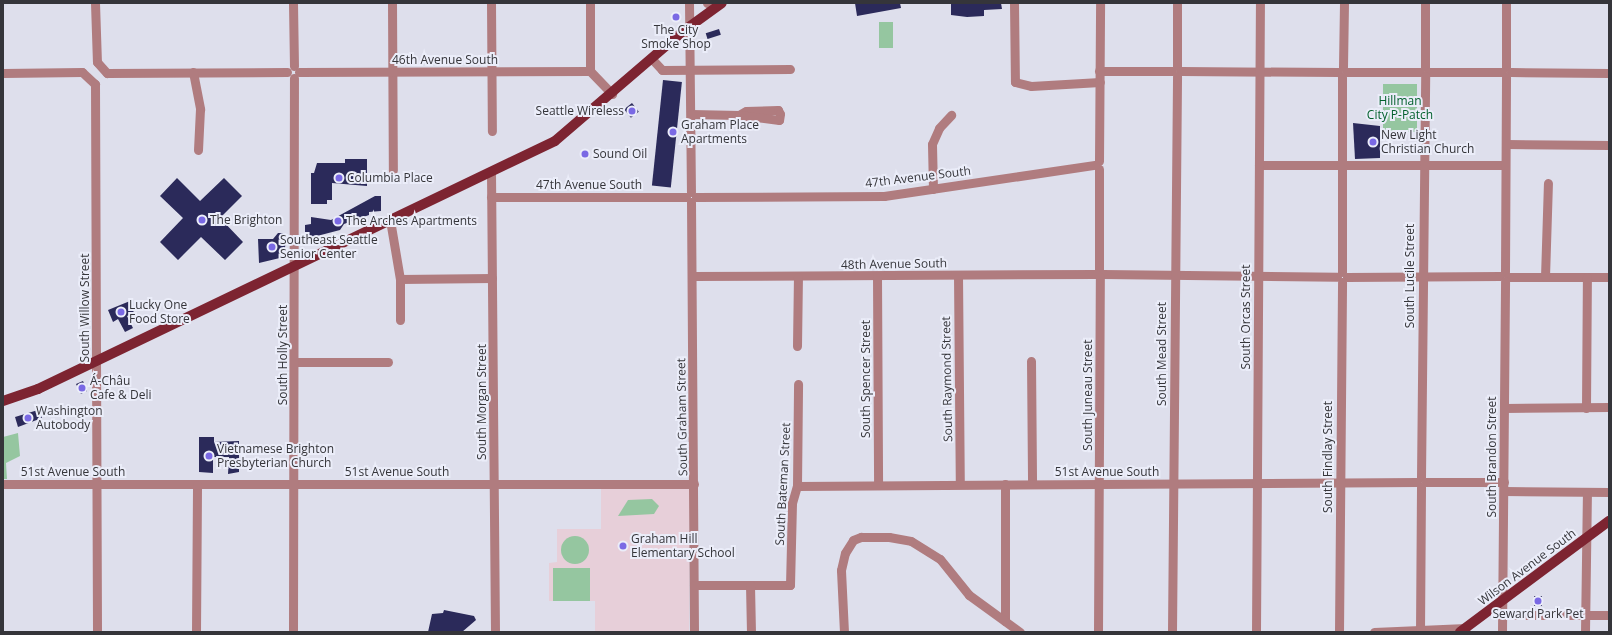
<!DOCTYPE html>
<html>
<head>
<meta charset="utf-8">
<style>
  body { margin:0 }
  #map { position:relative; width:1612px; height:635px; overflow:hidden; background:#dedfec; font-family:"Open Sans",sans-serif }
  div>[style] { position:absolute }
  .education>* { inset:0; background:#e7cfd9 }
  .green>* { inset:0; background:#95c6a0; transform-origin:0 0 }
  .round { border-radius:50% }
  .building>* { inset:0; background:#2b2a5a; transform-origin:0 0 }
  .minor>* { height:9px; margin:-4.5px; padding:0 4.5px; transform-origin:4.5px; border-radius:4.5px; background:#b07c7f }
  .major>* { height:10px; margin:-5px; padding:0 5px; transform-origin:5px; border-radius:5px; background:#7d2431 }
  .dots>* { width:11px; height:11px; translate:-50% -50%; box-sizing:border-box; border:2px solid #ebedf9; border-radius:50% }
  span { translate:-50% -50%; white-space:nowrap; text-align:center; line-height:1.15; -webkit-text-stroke:4px #ebedf9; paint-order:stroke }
  .poi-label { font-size:12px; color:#35353a }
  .right { translate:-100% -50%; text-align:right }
  .left { translate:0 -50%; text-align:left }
  .street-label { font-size:12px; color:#35353a }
  .park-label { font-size:12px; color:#03612d }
  .frame { position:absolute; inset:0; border:4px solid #35353a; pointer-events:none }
</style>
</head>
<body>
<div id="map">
  <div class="education">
    <div style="clip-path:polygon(601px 489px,689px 489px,689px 632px,595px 632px,595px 601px,549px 601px,549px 563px,557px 562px,557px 529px,601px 529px)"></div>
  </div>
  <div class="green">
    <div style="left:893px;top:22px;width:26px;height:14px;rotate:90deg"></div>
    <div style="left:1383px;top:84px;width:34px;height:48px"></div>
    <div style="clip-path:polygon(18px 433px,20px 456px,6px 463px,7px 479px,3px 479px,3px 437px)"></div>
    <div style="clip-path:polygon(652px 499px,659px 506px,654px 514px,618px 516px,628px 500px)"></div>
    <div class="round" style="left:561px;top:536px;width:28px;height:28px"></div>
    <div style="left:553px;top:568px;width:37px;height:33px"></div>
  </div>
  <div class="building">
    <div style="clip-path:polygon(855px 3px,900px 3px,901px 8px,857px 16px)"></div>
    <div style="clip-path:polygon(951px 3px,1001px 3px,1002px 9px,984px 10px,984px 16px,967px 17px,951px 15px)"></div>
    <div style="left:719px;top:29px;width:6px;height:14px;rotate:72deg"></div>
    <div style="left:663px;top:80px;width:19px;height:106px;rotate:6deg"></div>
    <div style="left:632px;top:103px;width:11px;height:10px;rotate:52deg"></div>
    <div style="clip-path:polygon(1353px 123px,1380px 126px,1380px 158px,1355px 159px)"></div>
    <div style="clip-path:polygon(345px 159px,367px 159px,367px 186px,332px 183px,332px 200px,327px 200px,327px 204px,311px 204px,311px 173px,314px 173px,317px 163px,345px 163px)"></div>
    <div style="clip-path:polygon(177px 178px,200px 201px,224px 178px,242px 196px,220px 218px,243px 242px,225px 260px,201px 237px,178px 260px,160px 242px,183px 218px,160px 196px)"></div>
    <div style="clip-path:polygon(375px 196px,381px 196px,381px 211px,369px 212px,369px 215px,344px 224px,340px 230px,317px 236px,317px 241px,305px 246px,305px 225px,311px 224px,311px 217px,331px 220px)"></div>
    <div style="clip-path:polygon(278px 233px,284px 233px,286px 239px,284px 257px,259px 263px,258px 239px,273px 239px)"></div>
    <div style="clip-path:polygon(130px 301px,134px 313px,127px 316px,133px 328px,125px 332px,118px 319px,113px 322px,108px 310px)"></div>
    <div style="clip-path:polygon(83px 381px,87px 391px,81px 394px,76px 384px)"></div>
    <div style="clip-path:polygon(38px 410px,42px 418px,18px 427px,15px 417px)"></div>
    <div style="clip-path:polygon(199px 437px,214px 437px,214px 442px,239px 441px,239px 472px,228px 474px,229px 457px,213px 457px,213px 473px,199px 472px)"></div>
    <div style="left:1534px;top:596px;width:8px;height:10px"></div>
    <div style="clip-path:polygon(444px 610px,474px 616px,476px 620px,462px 632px,428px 632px,432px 614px,443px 613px)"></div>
  </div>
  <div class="minor">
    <div style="left:95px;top:3px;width:59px;rotate:88.1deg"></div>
    <div style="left:97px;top:62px;width:15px;rotate:48deg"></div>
    <div style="left:107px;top:73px;width:180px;rotate:-0.3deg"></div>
    <div style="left:293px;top:3px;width:63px;rotate:89.1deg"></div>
    <div style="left:392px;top:3px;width:167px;rotate:89.7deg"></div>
    <div style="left:491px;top:3px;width:128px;rotate:89.6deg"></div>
    <div style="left:590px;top:3px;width:68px;rotate:90deg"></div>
    <div style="left:590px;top:71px;width:32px;rotate:46deg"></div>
    <div style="left:689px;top:3px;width:189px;rotate:89.4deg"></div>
    <div style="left:707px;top:3px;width:11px;rotate:10deg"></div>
    <div style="left:1014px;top:3px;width:79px;rotate:89.3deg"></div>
    <div style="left:1015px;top:82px;width:16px;rotate:14deg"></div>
    <div style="left:1031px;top:86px;width:69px;rotate:-3.3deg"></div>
    <div style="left:1177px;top:3px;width:63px;rotate:90deg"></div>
    <div style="left:651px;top:58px;width:16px;rotate:47deg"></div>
    <div style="left:662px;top:70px;width:128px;rotate:-0.4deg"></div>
    <div style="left:1343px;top:67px;width:64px;rotate:-89.1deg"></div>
    <div style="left:1425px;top:67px;width:64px;rotate:-90deg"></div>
    <div style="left:1506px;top:67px;width:64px;rotate:-90deg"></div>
    <div style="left:1099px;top:71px;width:73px"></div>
    <div style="left:1181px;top:71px;width:157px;rotate:0.4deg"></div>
    <div style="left:193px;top:72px;width:38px;rotate:79deg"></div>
    <div style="left:200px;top:109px;width:41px;rotate:92.8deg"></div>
    <div style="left:299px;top:72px;width:291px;rotate:-0.2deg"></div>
    <div style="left:1347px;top:72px;width:73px"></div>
    <div style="left:1429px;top:72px;width:73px"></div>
    <div style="left:1511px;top:72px;width:98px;rotate:0.6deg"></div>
    <div style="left:3px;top:73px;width:79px;rotate:-0.7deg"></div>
    <div style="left:82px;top:72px;width:18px;rotate:43deg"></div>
    <div style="left:95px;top:84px;width:548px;rotate:89.79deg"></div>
    <div style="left:691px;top:114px;width:48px;rotate:1.2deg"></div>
    <div style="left:739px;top:115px;width:8px;rotate:-30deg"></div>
    <div style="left:746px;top:111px;width:32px;rotate:-2deg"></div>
    <div style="left:778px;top:110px;width:4px;rotate:63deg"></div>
    <div style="left:780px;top:114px;width:6px;rotate:99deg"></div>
    <div style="left:779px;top:120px;width:40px;rotate:-172.9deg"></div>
    <div style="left:1506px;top:144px;width:103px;rotate:0.6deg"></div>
    <div style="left:1099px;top:161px;width:158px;rotate:-89.6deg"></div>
    <div style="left:1259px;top:165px;width:246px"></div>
    <div style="left:1099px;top:169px;width:102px;rotate:90deg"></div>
    <div style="left:491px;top:173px;width:459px;rotate:89.5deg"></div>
    <div style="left:933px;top:189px;width:45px;rotate:-91.3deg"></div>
    <div style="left:932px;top:144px;width:17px;rotate:-66deg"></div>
    <div style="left:939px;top:128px;width:18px;rotate:-47deg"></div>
    <div style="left:491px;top:197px;width:195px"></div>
    <div style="left:696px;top:197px;width:188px;rotate:-0.3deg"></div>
    <div style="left:884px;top:196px;width:213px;rotate:-8.4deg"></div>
    <div style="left:691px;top:202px;width:430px;rotate:89.6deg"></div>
    <div style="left:390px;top:220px;width:60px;rotate:80.4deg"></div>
    <div style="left:400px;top:279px;width:41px;rotate:90deg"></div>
    <div style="left:1342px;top:272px;width:195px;rotate:-90deg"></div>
    <div style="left:1505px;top:272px;width:195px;rotate:-89.7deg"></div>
    <div style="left:1103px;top:274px;width:234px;rotate:0.7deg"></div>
    <div style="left:958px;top:275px;width:209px;rotate:89.5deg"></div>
    <div style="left:692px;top:276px;width:404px;rotate:-0.3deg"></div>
    <div style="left:877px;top:276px;width:207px;rotate:89.7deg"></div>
    <div style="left:1347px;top:277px;width:153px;rotate:-0.4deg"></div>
    <div style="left:1509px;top:277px;width:100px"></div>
    <div style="left:1545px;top:277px;width:94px;rotate:-88.2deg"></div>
    <div style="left:400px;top:279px;width:92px;rotate:-0.6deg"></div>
    <div style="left:797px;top:346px;width:69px;rotate:-89.2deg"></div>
    <div style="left:1031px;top:361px;width:123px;rotate:89.5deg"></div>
    <div style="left:295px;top:362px;width:93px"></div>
    <div style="left:1504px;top:408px;width:105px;rotate:-0.5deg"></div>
    <div style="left:1586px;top:408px;width:131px;rotate:-89.6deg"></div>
    <div style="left:1421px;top:477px;width:401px;rotate:-89.4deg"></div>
    <div style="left:1426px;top:482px;width:78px"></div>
    <div style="left:3px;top:484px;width:691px"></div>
    <div style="left:797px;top:486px;width:620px;rotate:-0.37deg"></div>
    <div style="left:1504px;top:491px;width:105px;rotate:0.5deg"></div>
    <div style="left:694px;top:585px;width:96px"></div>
    <div style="left:790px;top:585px;width:82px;rotate:-88.6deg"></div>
    <div style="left:792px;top:503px;width:18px;rotate:-74deg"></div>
    <div style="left:797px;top:486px;width:102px;rotate:-89.4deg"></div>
    <div style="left:750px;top:585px;width:47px;rotate:88.8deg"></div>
    <div style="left:1502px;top:615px;width:107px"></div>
    <div style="left:1005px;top:621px;width:137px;rotate:-90deg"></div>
    <div style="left:196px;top:632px;width:147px;rotate:-89.6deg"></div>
    <div style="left:293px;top:632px;width:554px;rotate:-89.9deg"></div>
    <div style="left:844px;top:632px;width:62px;rotate:-92.8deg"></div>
    <div style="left:841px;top:570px;width:17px;rotate:-77deg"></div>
    <div style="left:845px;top:553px;width:15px;rotate:-58deg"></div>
    <div style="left:853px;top:540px;width:9px;rotate:-21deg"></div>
    <div style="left:861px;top:537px;width:28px"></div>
    <div style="left:889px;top:537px;width:22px;rotate:10deg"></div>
    <div style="left:911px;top:541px;width:34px;rotate:32deg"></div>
    <div style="left:940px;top:559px;width:46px;rotate:51.1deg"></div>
    <div style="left:969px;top:595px;width:63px;rotate:36deg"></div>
    <div style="left:1098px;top:632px;width:355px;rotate:-89.7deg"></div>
    <div style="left:1172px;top:632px;width:556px;rotate:-89.48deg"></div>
    <div style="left:1256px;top:632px;width:629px;rotate:-89.64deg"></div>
    <div style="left:1339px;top:632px;width:350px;rotate:-89.5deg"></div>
    <div style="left:1374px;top:632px;width:92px;rotate:-2.5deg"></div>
    <div style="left:1420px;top:632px;width:145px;rotate:-89.6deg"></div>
    <div style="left:1502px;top:632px;width:351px;rotate:-89.5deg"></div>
    <div style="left:1585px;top:632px;width:140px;rotate:-89.2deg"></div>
  </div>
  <div class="major">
    <div style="left:3px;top:401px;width:37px;rotate:-19deg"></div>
    <div style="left:38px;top:389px;width:573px;rotate:-25.63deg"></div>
    <div style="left:555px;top:141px;width:167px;rotate:-40.6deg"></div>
    <div style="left:682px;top:32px;width:49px;rotate:-35.9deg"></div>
    <div style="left:1460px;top:632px;width:186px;rotate:-36.7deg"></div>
  </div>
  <div class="dots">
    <div style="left:676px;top:17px;background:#7a69e4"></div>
    <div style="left:632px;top:111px;background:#7a69e4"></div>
    <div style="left:673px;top:132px;background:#7a69e4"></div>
    <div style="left:1373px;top:142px;background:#7a69e4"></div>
    <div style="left:585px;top:154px;background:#7a69e4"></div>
    <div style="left:339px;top:178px;background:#7a69e4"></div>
    <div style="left:202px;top:220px;background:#7a69e4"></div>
    <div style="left:338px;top:221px;background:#7a69e4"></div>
    <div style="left:272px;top:247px;background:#7a69e4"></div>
    <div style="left:121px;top:312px;background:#7a69e4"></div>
    <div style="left:82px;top:388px;background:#7a69e4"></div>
    <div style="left:28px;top:418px;background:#7a69e4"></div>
    <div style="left:209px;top:456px;background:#7a69e4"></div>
    <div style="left:623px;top:546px;background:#7a69e4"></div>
    <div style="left:1538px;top:601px;background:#7a69e4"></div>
  </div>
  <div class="poi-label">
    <span style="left:676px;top:37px">The City<br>Smoke Shop</span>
    <span class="right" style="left:624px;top:111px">Seattle Wireless</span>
    <span class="left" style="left:681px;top:132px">Graham Place<br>Apartments</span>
    <span class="left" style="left:1381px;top:142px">New Light<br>Christian Church</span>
    <span class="left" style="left:593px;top:154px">Sound Oil</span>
    <span class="left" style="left:347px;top:178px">Columbia Place</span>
    <span class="left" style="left:210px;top:220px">The Brighton</span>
    <span class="left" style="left:346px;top:221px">The Arches Apartments</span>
    <span class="left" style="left:280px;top:247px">Southeast Seattle<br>Senior Center</span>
    <span class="left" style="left:129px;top:312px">Lucky One<br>Food Store</span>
    <span class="left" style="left:90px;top:388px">Á-Châu<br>Cafe &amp; Deli</span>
    <span class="left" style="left:36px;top:418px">Washington<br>Autobody</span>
    <span class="left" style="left:217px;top:456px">Vietnamese Brighton<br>Presbyterian Church</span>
    <span class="left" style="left:631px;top:546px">Graham Hill<br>Elementary School</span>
    <span style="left:1538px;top:614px">Seward Park Pet</span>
  </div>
  <div class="street-label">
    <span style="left:445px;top:60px">46th Avenue South</span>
    <span style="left:918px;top:177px;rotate:-7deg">47th Avenue South</span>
    <span style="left:589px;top:185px">47th Avenue South</span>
    <span style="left:894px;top:264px;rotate:-1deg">48th Avenue South</span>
    <span style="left:1410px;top:276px;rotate:-90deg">South Lucile Street</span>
    <span style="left:85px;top:308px;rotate:-90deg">South Willow Street</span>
    <span style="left:1246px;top:317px;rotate:-90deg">South Orcas Street</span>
    <span style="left:1162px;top:354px;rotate:-90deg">South Mead Street</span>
    <span style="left:283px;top:355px;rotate:-90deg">South Holly Street</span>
    <span style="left:866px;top:379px;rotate:-90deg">South Spencer Street</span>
    <span style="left:947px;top:379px;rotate:-91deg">South Raymond Street</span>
    <span style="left:1088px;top:395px;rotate:-90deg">South Juneau Street</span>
    <span style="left:482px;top:402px;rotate:-90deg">South Morgan Street</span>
    <span style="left:682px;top:417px;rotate:-91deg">South Graham Street</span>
    <span style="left:1328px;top:457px;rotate:-90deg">South Findlay Street</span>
    <span style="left:1492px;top:457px;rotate:-90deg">South Brandon Street</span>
    <span style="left:73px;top:472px">51st Avenue South</span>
    <span style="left:397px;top:472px">51st Avenue South</span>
    <span style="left:1107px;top:472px">51st Avenue South</span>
    <span style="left:783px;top:484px;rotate:-87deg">South Bateman Street</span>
    <span style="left:1527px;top:567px;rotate:-37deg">Wilson Avenue South</span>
  </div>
  <div class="park-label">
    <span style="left:1400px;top:108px">Hillman<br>City P-Patch</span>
  </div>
  <div class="frame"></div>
</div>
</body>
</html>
